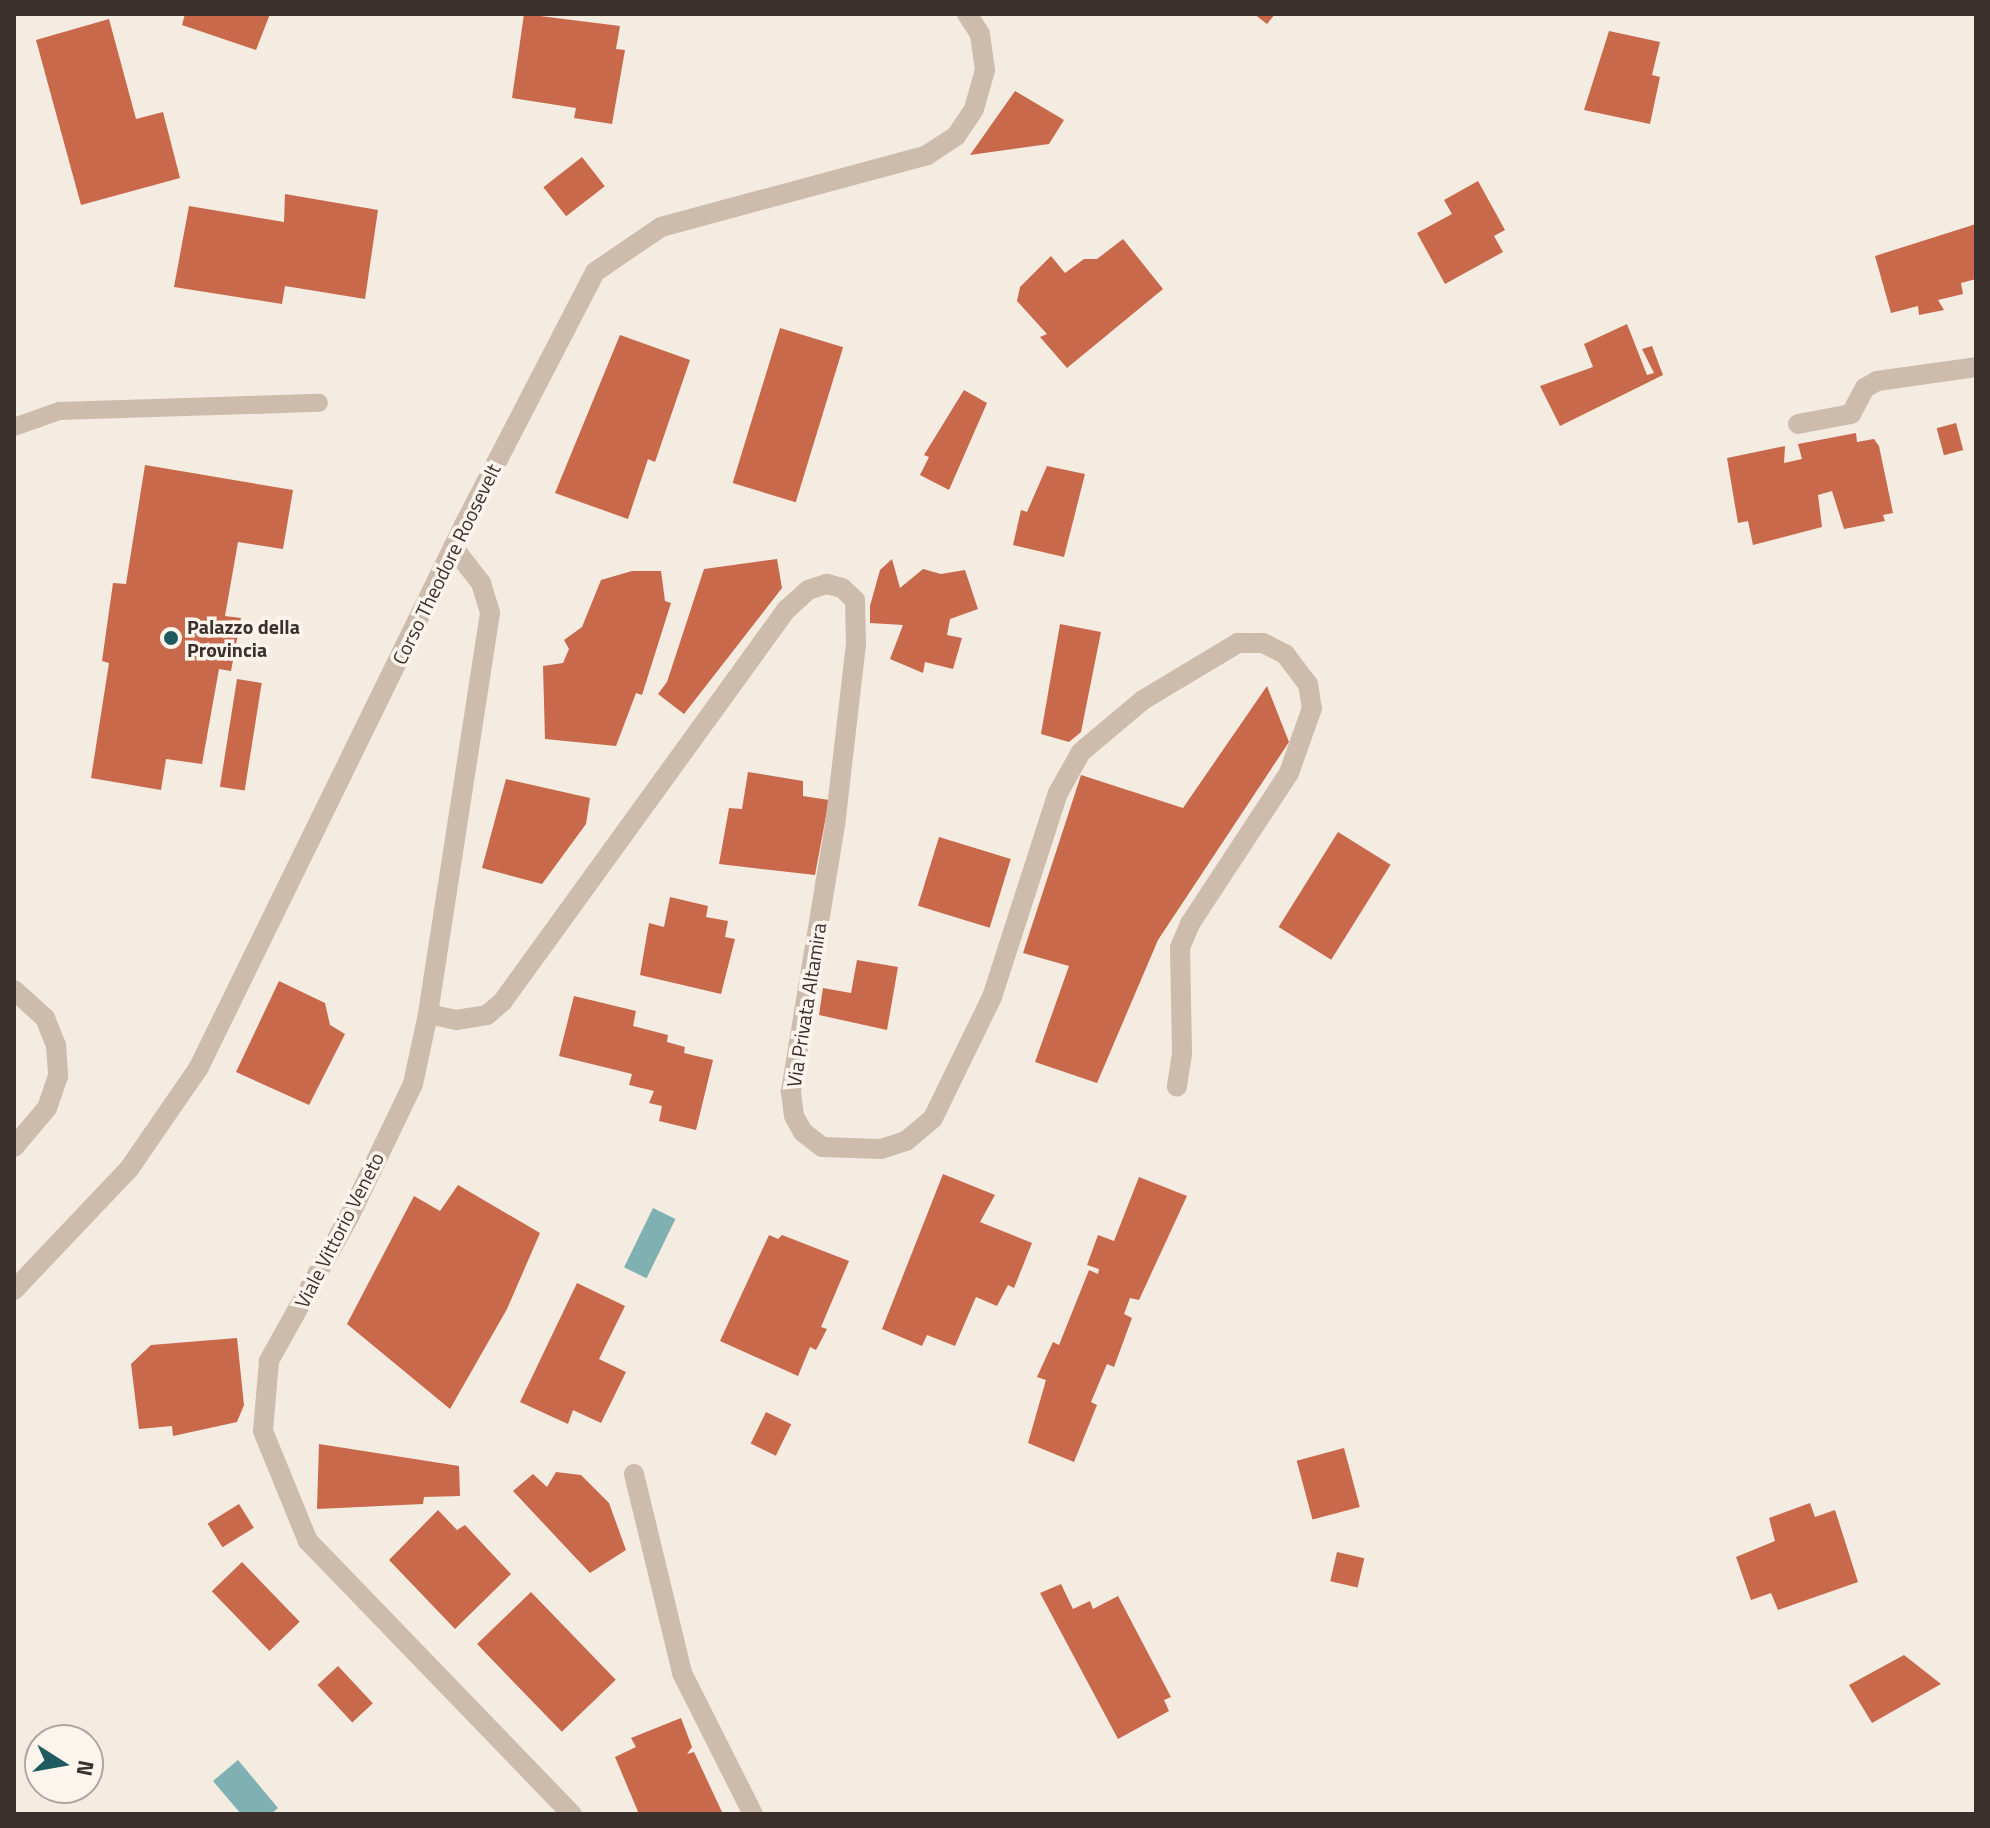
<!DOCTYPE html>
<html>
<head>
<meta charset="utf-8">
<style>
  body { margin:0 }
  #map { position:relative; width:1990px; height:1828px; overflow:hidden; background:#f4ebe1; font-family:"Titillium Web",sans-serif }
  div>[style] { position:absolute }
  .water>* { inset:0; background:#7fb0b2; transform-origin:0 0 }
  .building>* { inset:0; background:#c8694b; transform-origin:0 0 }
  .service>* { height:18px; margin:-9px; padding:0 9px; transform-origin:9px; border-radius:9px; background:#cdbbac }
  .minor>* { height:20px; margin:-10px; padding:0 10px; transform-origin:10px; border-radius:10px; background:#cdbbac }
  .dots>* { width:22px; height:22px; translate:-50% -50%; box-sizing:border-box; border:4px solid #fbf5ee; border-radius:50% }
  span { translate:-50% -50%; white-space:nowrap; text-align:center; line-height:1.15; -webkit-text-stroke:7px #fbf5ee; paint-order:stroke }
  .street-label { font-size:20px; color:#3b302b }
  .poi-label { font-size:20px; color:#3b302b; font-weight:700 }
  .left { translate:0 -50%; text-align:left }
  .frame { position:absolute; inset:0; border:16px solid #3b302b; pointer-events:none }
  .north { position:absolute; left:24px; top:1724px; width:80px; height:80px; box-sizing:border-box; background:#fbf5ee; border:2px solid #aea6a0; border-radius:50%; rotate:101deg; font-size:22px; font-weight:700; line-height:32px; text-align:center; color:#3b302b }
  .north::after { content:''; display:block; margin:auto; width:28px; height:36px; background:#1f5a5e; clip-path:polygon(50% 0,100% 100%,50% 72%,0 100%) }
</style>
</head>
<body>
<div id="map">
  <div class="water">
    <div style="left:653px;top:1208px;width:25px;height:66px;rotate:26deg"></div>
    <div style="clip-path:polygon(238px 1760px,278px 1808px,271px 1814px,241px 1814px,213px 1781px)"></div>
  </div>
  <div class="building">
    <div style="clip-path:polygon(185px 14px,270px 14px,256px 50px,182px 25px)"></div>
    <div style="clip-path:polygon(524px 14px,620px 26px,616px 49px,625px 50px,612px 124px,574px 118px,576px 108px,512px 98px)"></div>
    <div style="clip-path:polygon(1254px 14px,1275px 14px,1267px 24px)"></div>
    <div style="clip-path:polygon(109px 19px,136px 119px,163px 112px,180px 178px,81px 205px,36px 40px)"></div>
    <div style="clip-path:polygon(1609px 31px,1660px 42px,1652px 75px,1660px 77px,1650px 124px,1584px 110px)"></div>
    <div style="clip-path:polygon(1015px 91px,1064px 120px,1049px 144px,970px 155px)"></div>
    <div style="left:582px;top:157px;width:37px;height:49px;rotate:52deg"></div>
    <div style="clip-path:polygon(1478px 181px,1505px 230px,1494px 236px,1503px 252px,1445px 284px,1417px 233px,1452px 214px,1444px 200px)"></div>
    <div style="clip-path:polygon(285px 194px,378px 210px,365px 299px,285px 286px,282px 304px,174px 287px,189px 206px,284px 222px)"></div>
    <div style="clip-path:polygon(1976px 224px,1976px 279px,1961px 283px,1963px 294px,1938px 300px,1944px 310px,1919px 315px,1918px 306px,1891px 313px,1875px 256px)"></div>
    <div style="clip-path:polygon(1123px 239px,1163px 289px,1067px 368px,1040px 337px,1047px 334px,1017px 301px,1020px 287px,1051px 256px,1065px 273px,1084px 259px,1097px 259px)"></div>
    <div style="clip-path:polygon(1627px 324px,1647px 375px,1654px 373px,1642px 349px,1652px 346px,1663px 375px,1560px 426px,1540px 386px,1593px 367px,1584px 344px)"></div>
    <div style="left:780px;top:328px;width:66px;height:162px;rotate:17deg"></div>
    <div style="clip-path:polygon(620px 335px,690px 360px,655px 462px,648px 459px,628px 519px,555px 493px)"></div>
    <div style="clip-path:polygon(964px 390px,987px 403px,949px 490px,920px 475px,929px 457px,924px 455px)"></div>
    <div style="left:1956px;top:423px;width:28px;height:20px;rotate:75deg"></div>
    <div style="clip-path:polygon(1856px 433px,1857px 442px,1874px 439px,1879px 446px,1893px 513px,1883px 515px,1885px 521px,1844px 529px,1832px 491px,1818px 495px,1822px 527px,1753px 545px,1748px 521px,1738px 523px,1727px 458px,1785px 446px,1784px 463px,1802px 459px,1798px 444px)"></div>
    <div style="clip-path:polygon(145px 465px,293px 490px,283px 549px,238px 542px,225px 616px,241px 618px,231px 671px,219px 669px,202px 764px,166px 759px,161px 790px,91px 778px,109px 663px,102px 661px,113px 583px,126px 584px)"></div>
    <div style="clip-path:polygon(1047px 466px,1085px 474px,1064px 557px,1013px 545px,1021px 510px,1027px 512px)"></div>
    <div style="clip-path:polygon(777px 559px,782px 588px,684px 714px,658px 694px,667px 682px,704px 569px)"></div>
    <div style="clip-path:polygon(892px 559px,900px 588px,923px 569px,941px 574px,965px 570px,978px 609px,950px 619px,947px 635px,962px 638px,953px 669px,925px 662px,923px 673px,890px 659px,903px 625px,870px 623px,870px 606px,880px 570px)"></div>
    <div style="clip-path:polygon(632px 571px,661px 571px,665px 601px,671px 603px,642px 695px,636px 693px,616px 746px,545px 739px,543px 666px,563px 663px,569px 649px,564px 640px,582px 627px,601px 580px)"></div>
    <div style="clip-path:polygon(1060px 624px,1101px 632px,1081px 732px,1069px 742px,1041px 734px)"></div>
    <div style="left:237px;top:679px;width:25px;height:109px;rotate:9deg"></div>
    <div style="clip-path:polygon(1267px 686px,1289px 742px,1158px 940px,1097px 1083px,1035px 1062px,1069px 966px,1023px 953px,1081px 775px,1183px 808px)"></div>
    <div style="clip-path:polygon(748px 772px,803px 781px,803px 796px,829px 800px,815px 875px,719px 864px,729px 808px,742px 809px)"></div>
    <div style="clip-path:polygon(506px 779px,590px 798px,586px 824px,542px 884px,482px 868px)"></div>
    <div style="left:1338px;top:832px;width:62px;height:112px;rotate:32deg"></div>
    <div style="left:939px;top:837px;width:75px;height:72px;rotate:17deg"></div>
    <div style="clip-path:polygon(670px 897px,708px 906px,706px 917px,728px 921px,725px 937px,735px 939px,721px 994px,640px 975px,649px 923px,664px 927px)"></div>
    <div style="clip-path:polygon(857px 960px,898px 967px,887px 1030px,819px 1015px,823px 988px,851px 993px)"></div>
    <div style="clip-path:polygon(279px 981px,325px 1003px,330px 1025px,345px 1034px,309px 1105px,236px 1072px)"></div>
    <div style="clip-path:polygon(574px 996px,636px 1011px,633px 1026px,668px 1035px,667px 1042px,685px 1047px,684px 1053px,713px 1060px,696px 1130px,659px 1121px,662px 1106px,649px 1103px,654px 1091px,629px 1085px,632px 1074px,559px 1056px)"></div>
    <div style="clip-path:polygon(943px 1174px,995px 1195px,980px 1222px,1032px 1243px,1014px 1288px,1008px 1285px,997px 1306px,976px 1297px,955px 1346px,927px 1335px,922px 1346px,882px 1329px)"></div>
    <div style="clip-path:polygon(1139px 1177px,1187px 1196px,1139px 1300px,1130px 1298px,1124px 1314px,1132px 1318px,1114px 1367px,1107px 1364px,1091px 1402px,1097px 1405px,1074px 1462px,1028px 1443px,1046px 1380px,1037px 1377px,1053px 1342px,1059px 1345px,1089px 1270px,1098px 1274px,1099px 1269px,1087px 1265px,1098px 1235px,1114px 1241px)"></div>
    <div style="clip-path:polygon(458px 1185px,540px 1233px,507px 1309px,450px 1409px,347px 1324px,414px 1196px,440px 1211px)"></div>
    <div style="clip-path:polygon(769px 1235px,778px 1239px,782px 1235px,849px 1261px,821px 1327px,827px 1329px,816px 1350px,810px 1347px,798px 1376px,720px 1341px)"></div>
    <div style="clip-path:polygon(577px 1283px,625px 1306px,599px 1359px,626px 1372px,601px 1423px,573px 1410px,568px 1424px,520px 1402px)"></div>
    <div style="clip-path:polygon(237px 1338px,244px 1405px,237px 1422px,173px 1436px,172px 1426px,139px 1429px,131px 1364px,151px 1345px)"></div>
    <div style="left:766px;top:1412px;width:28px;height:35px;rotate:26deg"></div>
    <div style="clip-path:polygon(319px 1444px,459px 1466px,460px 1496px,424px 1497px,423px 1504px,317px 1509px)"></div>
    <div style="left:1344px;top:1448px;width:61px;height:49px;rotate:75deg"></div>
    <div style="clip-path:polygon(556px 1472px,581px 1475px,609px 1503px,626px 1550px,590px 1573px,513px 1491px,533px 1474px,547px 1487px)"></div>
    <div style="clip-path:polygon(1810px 1503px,1815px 1517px,1835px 1510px,1858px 1582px,1778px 1610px,1771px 1593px,1751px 1600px,1736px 1557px,1775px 1541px,1769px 1518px)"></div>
    <div style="left:239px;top:1504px;width:28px;height:37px;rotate:58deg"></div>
    <div style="clip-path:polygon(438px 1510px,457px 1530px,465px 1525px,511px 1574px,455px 1629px,389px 1560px)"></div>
    <div style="left:1337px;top:1552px;width:28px;height:30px;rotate:13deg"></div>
    <div style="left:242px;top:1562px;width:83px;height:42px;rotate:46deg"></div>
    <div style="clip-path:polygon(1061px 1584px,1073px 1609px,1090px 1601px,1093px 1609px,1118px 1596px,1171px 1697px,1164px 1700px,1169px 1711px,1118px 1739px,1040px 1593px)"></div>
    <div style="left:531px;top:1592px;width:122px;height:75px;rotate:46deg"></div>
    <div style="clip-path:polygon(1904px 1655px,1941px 1684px,1872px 1723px,1849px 1685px)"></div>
    <div style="left:338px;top:1666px;width:51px;height:28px;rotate:47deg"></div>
    <div style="clip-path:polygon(681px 1718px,692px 1747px,687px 1754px,694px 1752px,722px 1812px,639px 1814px,615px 1757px,636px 1747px,631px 1738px)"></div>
  </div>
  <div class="service">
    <div style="left:14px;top:427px;width:48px;rotate:-19.6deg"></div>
    <div style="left:59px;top:411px;width:260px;rotate:-1.8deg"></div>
  </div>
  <div class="minor">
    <div style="left:1798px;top:424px;width:54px;rotate:-10.7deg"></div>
    <div style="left:1851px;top:414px;width:30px;rotate:-62deg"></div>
    <div style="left:1865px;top:388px;width:14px;rotate:-30deg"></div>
    <div style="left:1877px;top:381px;width:100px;rotate:-8deg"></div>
    <div style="left:453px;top:547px;width:46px;rotate:52.1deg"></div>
    <div style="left:481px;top:583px;width:31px;rotate:73deg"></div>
    <div style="left:490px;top:613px;width:406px;rotate:98.8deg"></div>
    <div style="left:428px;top:1014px;width:72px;rotate:102.1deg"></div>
    <div style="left:413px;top:1084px;width:148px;rotate:115.7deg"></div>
    <div style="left:349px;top:1217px;width:165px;rotate:119.1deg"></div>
    <div style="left:269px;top:1361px;width:70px;rotate:94.9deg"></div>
    <div style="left:263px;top:1431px;width:119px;rotate:67.8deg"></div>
    <div style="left:308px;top:1541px;width:380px;rotate:46deg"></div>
    <div style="left:14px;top:990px;width:42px;rotate:42.1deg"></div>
    <div style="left:45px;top:1018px;width:29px;rotate:68deg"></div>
    <div style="left:56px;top:1045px;width:31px;rotate:86deg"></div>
    <div style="left:58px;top:1076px;width:34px;rotate:109deg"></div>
    <div style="left:47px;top:1108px;width:51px;rotate:130.2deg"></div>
    <div style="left:428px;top:1014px;width:29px;rotate:12deg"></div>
    <div style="left:456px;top:1020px;width:31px;rotate:-9deg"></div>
    <div style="left:487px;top:1015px;width:21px;rotate:-41deg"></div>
    <div style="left:503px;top:1001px;width:483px;rotate:-54.1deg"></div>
    <div style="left:786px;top:610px;width:30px;rotate:-42deg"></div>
    <div style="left:808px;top:590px;width:20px;rotate:-18deg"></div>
    <div style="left:827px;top:584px;width:16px;rotate:15deg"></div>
    <div style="left:842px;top:588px;width:18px;rotate:43deg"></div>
    <div style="left:855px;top:600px;width:44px;rotate:88.7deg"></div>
    <div style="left:856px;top:644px;width:182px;rotate:96.6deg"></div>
    <div style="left:835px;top:825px;width:271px;rotate:99.4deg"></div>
    <div style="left:791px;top:1092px;width:24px;rotate:83deg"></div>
    <div style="left:794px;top:1116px;width:18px;rotate:61deg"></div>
    <div style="left:803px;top:1132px;width:24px;rotate:38deg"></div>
    <div style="left:822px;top:1147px;width:59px;rotate:1.9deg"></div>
    <div style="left:881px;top:1149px;width:26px;rotate:-18deg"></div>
    <div style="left:906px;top:1141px;width:35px;rotate:-40deg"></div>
    <div style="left:933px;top:1118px;width:135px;rotate:-64deg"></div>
    <div style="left:992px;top:997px;width:214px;rotate:-72.1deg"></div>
    <div style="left:1058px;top:793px;width:47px;rotate:-60.7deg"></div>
    <div style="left:1081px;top:752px;width:81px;rotate:-40deg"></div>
    <div style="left:1143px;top:700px;width:111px;rotate:-31deg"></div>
    <div style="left:1238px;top:643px;width:25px"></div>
    <div style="left:1263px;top:643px;width:25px;rotate:27deg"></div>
    <div style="left:1285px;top:654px;width:38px;rotate:53deg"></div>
    <div style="left:1308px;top:684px;width:24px;rotate:81deg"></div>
    <div style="left:1312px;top:708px;width:69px;rotate:109.5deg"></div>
    <div style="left:1289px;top:773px;width:181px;rotate:123.3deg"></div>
    <div style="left:1190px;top:924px;width:26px;rotate:113deg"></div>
    <div style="left:1180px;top:948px;width:106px;rotate:88.9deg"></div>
    <div style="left:1182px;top:1054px;width:33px;rotate:99deg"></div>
    <div style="left:14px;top:1290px;width:167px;rotate:-46.5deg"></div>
    <div style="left:129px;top:1169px;width:124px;rotate:-55.5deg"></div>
    <div style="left:199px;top:1067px;width:603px;rotate:-63.94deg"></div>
    <div style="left:464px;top:525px;width:285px;rotate:-62.6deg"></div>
    <div style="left:595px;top:272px;width:80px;rotate:-34.3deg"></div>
    <div style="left:661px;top:227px;width:276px;rotate:-15.1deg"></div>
    <div style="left:927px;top:155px;width:35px;rotate:-33deg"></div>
    <div style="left:956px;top:136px;width:32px;rotate:-56deg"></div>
    <div style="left:974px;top:109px;width:41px;rotate:-74.2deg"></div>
    <div style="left:985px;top:70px;width:36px;rotate:-98deg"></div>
    <div style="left:980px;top:34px;width:24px;rotate:-123deg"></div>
    <div style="left:634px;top:1474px;width:205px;rotate:76.4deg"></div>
    <div style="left:682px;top:1673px;width:158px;rotate:63.3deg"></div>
  </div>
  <div class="dots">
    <div style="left:171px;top:638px;background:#1f5a5e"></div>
  </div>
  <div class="street-label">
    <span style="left:446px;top:564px;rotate:-64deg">Corso Theodore Roosevelt</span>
    <span style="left:806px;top:1005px;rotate:-81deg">Via Privata Altamira</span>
    <span style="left:339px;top:1230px;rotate:-63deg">Viale Vittorio Veneto</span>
  </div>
  <div class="poi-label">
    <span class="left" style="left:187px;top:638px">Palazzo della<br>Provincia</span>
  </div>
  <div class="frame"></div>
  <div class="north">N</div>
</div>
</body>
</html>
